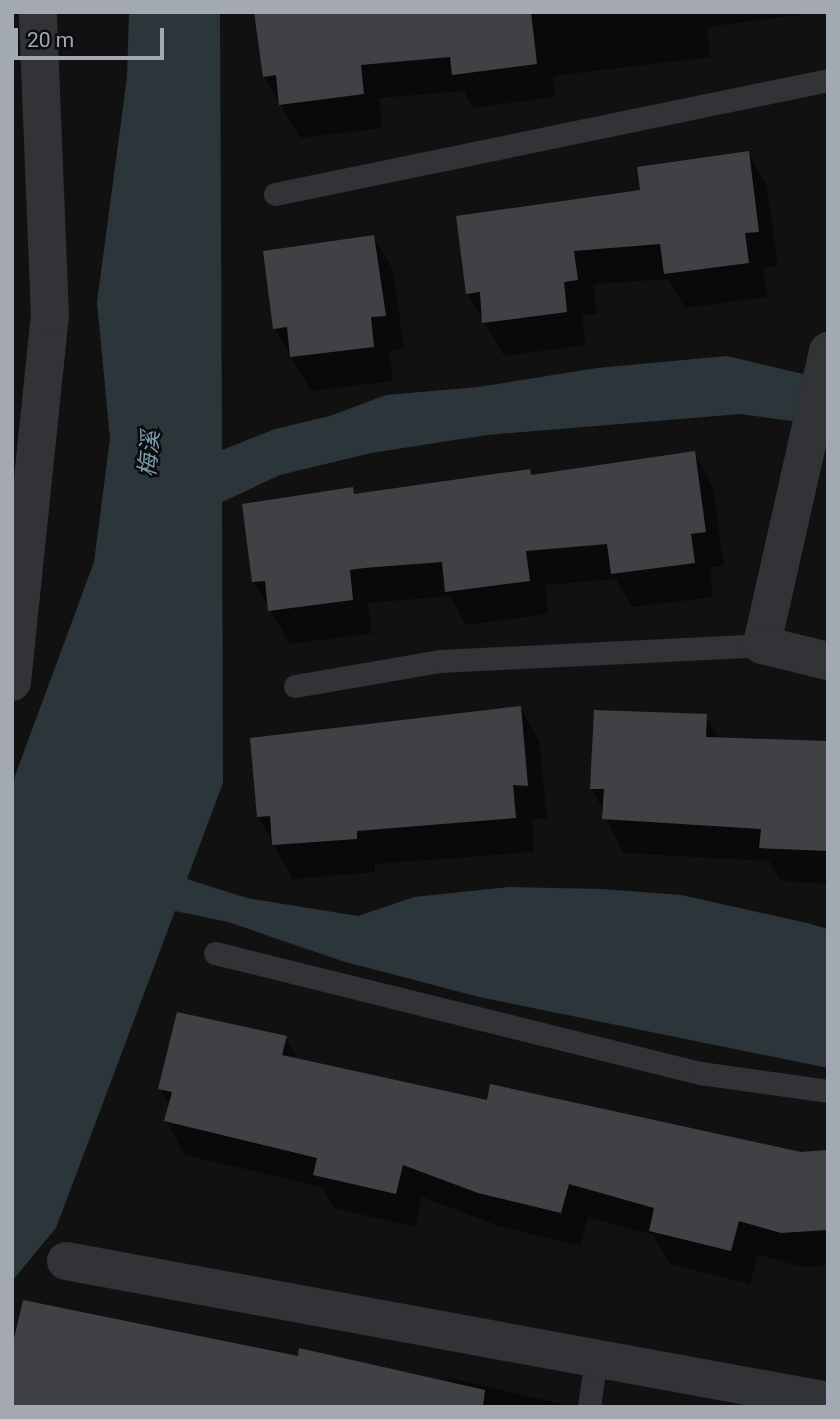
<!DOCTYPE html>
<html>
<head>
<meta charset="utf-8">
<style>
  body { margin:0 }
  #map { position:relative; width:840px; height:1419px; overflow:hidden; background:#111112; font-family:Roboto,"Noto Sans SC",sans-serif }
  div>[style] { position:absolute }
  .water>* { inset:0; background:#2b353a }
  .shadow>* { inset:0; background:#0007 }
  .building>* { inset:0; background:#404145 }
  .service>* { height:23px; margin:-11.5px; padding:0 11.5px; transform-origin:11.5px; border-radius:11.5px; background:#323337 }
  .minor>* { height:38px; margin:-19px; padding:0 19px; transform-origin:19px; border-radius:19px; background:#323337 }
  .tertiary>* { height:38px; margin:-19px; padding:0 19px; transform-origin:19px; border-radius:19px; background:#323337 }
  span { translate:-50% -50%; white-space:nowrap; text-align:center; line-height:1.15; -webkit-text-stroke:5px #0c0c0d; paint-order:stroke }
  .water-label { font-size:23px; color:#799bad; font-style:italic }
  .frame { position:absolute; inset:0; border:14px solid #a2a9b3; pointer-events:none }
  .scale { position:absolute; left:14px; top:28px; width:150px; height:32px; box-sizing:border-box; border:4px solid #a2a9b3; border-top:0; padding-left:9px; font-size:21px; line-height:24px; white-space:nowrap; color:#a2a9b3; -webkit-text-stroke:5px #0c0c0d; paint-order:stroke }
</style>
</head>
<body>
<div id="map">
  <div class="water">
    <div style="clip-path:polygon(129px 12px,220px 12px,222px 450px,275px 429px,330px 416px,386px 395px,478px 387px,597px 368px,727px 356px,828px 380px,828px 426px,741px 414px,487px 435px,371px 453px,280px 475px,222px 502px,223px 783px,187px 879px,247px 898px,358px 916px,414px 897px,509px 887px,602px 889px,681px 895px,807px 923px,828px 929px,828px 1068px,479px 997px,342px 961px,228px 922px,175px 911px,56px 1228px,12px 1281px,12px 784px,94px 562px,110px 439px,97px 302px,127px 77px)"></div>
  </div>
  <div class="shadow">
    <div style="clip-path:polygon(256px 12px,819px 12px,707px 27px,710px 57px,553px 76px,555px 97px,473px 108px,464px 91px,379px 98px,382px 128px,300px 138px,264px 76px)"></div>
    <div style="clip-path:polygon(748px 153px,767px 186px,778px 266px,763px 267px,767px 297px,685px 308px,668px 279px,593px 284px,597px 314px,582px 315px,586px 345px,504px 356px,467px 293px,642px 191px)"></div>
    <div style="clip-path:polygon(373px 236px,393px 270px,404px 349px,389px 351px,393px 381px,311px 391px,275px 329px)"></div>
    <div style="clip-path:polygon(694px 453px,713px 487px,724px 566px,710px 567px,713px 597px,632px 607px,616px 579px,545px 585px,548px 614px,466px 625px,450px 596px,368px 603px,372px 633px,290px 644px,253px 581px,352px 489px,356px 495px,529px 471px,532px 477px)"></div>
    <div style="clip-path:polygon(828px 505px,828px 568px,825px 562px)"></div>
    <div style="clip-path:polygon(520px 707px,539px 741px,547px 819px,532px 819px,534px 852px,375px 864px,375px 872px,293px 879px,258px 817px)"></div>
    <div style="clip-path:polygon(706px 716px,719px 739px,828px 742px,828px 884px,781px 881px,769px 861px,623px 853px,592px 788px)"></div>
    <div style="clip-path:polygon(285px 1038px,299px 1060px,488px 1102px,801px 1154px,828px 1152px,828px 1265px,801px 1267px,758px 1254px,750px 1284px,670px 1264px,653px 1235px,588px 1217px,580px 1246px,499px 1226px,422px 1197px,415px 1227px,334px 1208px,322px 1187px,185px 1155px,166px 1121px,170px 1106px,160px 1089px)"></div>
    <div style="clip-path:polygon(299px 1358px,448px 1383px,449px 1378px,576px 1407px,13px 1407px)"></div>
  </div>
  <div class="building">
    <div style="clip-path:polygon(254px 12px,531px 12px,537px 64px,452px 75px,450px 57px,361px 65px,364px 94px,279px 105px,276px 75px,263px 77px)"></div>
    <div style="clip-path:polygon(749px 151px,759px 232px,745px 233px,749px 263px,664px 274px,660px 244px,574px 251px,578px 280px,564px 282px,567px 312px,482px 323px,480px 292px,466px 294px,456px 216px,640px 190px,637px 167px)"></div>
    <div style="clip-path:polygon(374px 235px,386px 316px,371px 317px,374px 347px,290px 357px,287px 327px,273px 329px,263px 251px)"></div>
    <div style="clip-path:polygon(695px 451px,706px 532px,691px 534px,695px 563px,611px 574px,607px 544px,526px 551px,530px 581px,445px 592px,442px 562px,364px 568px,350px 570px,353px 600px,268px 611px,265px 581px,252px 582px,242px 504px,353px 487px,354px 494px,530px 469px,531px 475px)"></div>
    <div style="clip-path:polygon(521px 706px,528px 786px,513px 785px,516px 818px,357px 831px,357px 839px,272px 845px,270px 816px,257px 817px,250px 738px)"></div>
    <div style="clip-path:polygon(594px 710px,707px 714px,706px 737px,828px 741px,828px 851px,759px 848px,761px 829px,602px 819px,604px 789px,590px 789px)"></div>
    <div style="clip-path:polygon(177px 1012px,287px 1036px,282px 1055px,487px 1100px,490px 1084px,801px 1152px,828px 1150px,828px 1230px,781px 1233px,739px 1221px,731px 1251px,649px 1231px,654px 1208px,569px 1184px,561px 1213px,478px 1193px,403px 1165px,396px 1194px,313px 1175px,317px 1158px,164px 1121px,172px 1092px,158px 1089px)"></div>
    <div style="clip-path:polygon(23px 1300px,298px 1356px,299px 1348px,485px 1390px,483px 1407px,12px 1407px,12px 1347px)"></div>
  </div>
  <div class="service">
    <div style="left:275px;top:194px;width:565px;rotate:-11.65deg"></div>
    <div style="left:295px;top:686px;width:147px;rotate:-9.8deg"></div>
    <div style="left:440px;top:661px;width:322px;rotate:-2.8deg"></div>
    <div style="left:215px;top:953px;width:500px;rotate:13.9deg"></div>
    <div style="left:700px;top:1073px;width:129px;rotate:8deg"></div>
    <div style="left:589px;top:1407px;width:49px;rotate:-81.9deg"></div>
  </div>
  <div class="minor">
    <div style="left:828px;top:351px;width:301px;rotate:102.7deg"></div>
    <div style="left:762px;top:645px;width:68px;rotate:13.6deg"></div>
    <div style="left:66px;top:1261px;width:775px;rotate:10.41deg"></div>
  </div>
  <div class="tertiary">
    <div style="left:12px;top:682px;width:368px;rotate:-84.1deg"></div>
    <div style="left:50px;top:316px;width:304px;rotate:-92.3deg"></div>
  </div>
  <div class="water-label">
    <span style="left:150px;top:454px;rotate:-85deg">梅溪</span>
  </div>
  <div class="frame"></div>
  <div class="scale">20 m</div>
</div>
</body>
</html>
